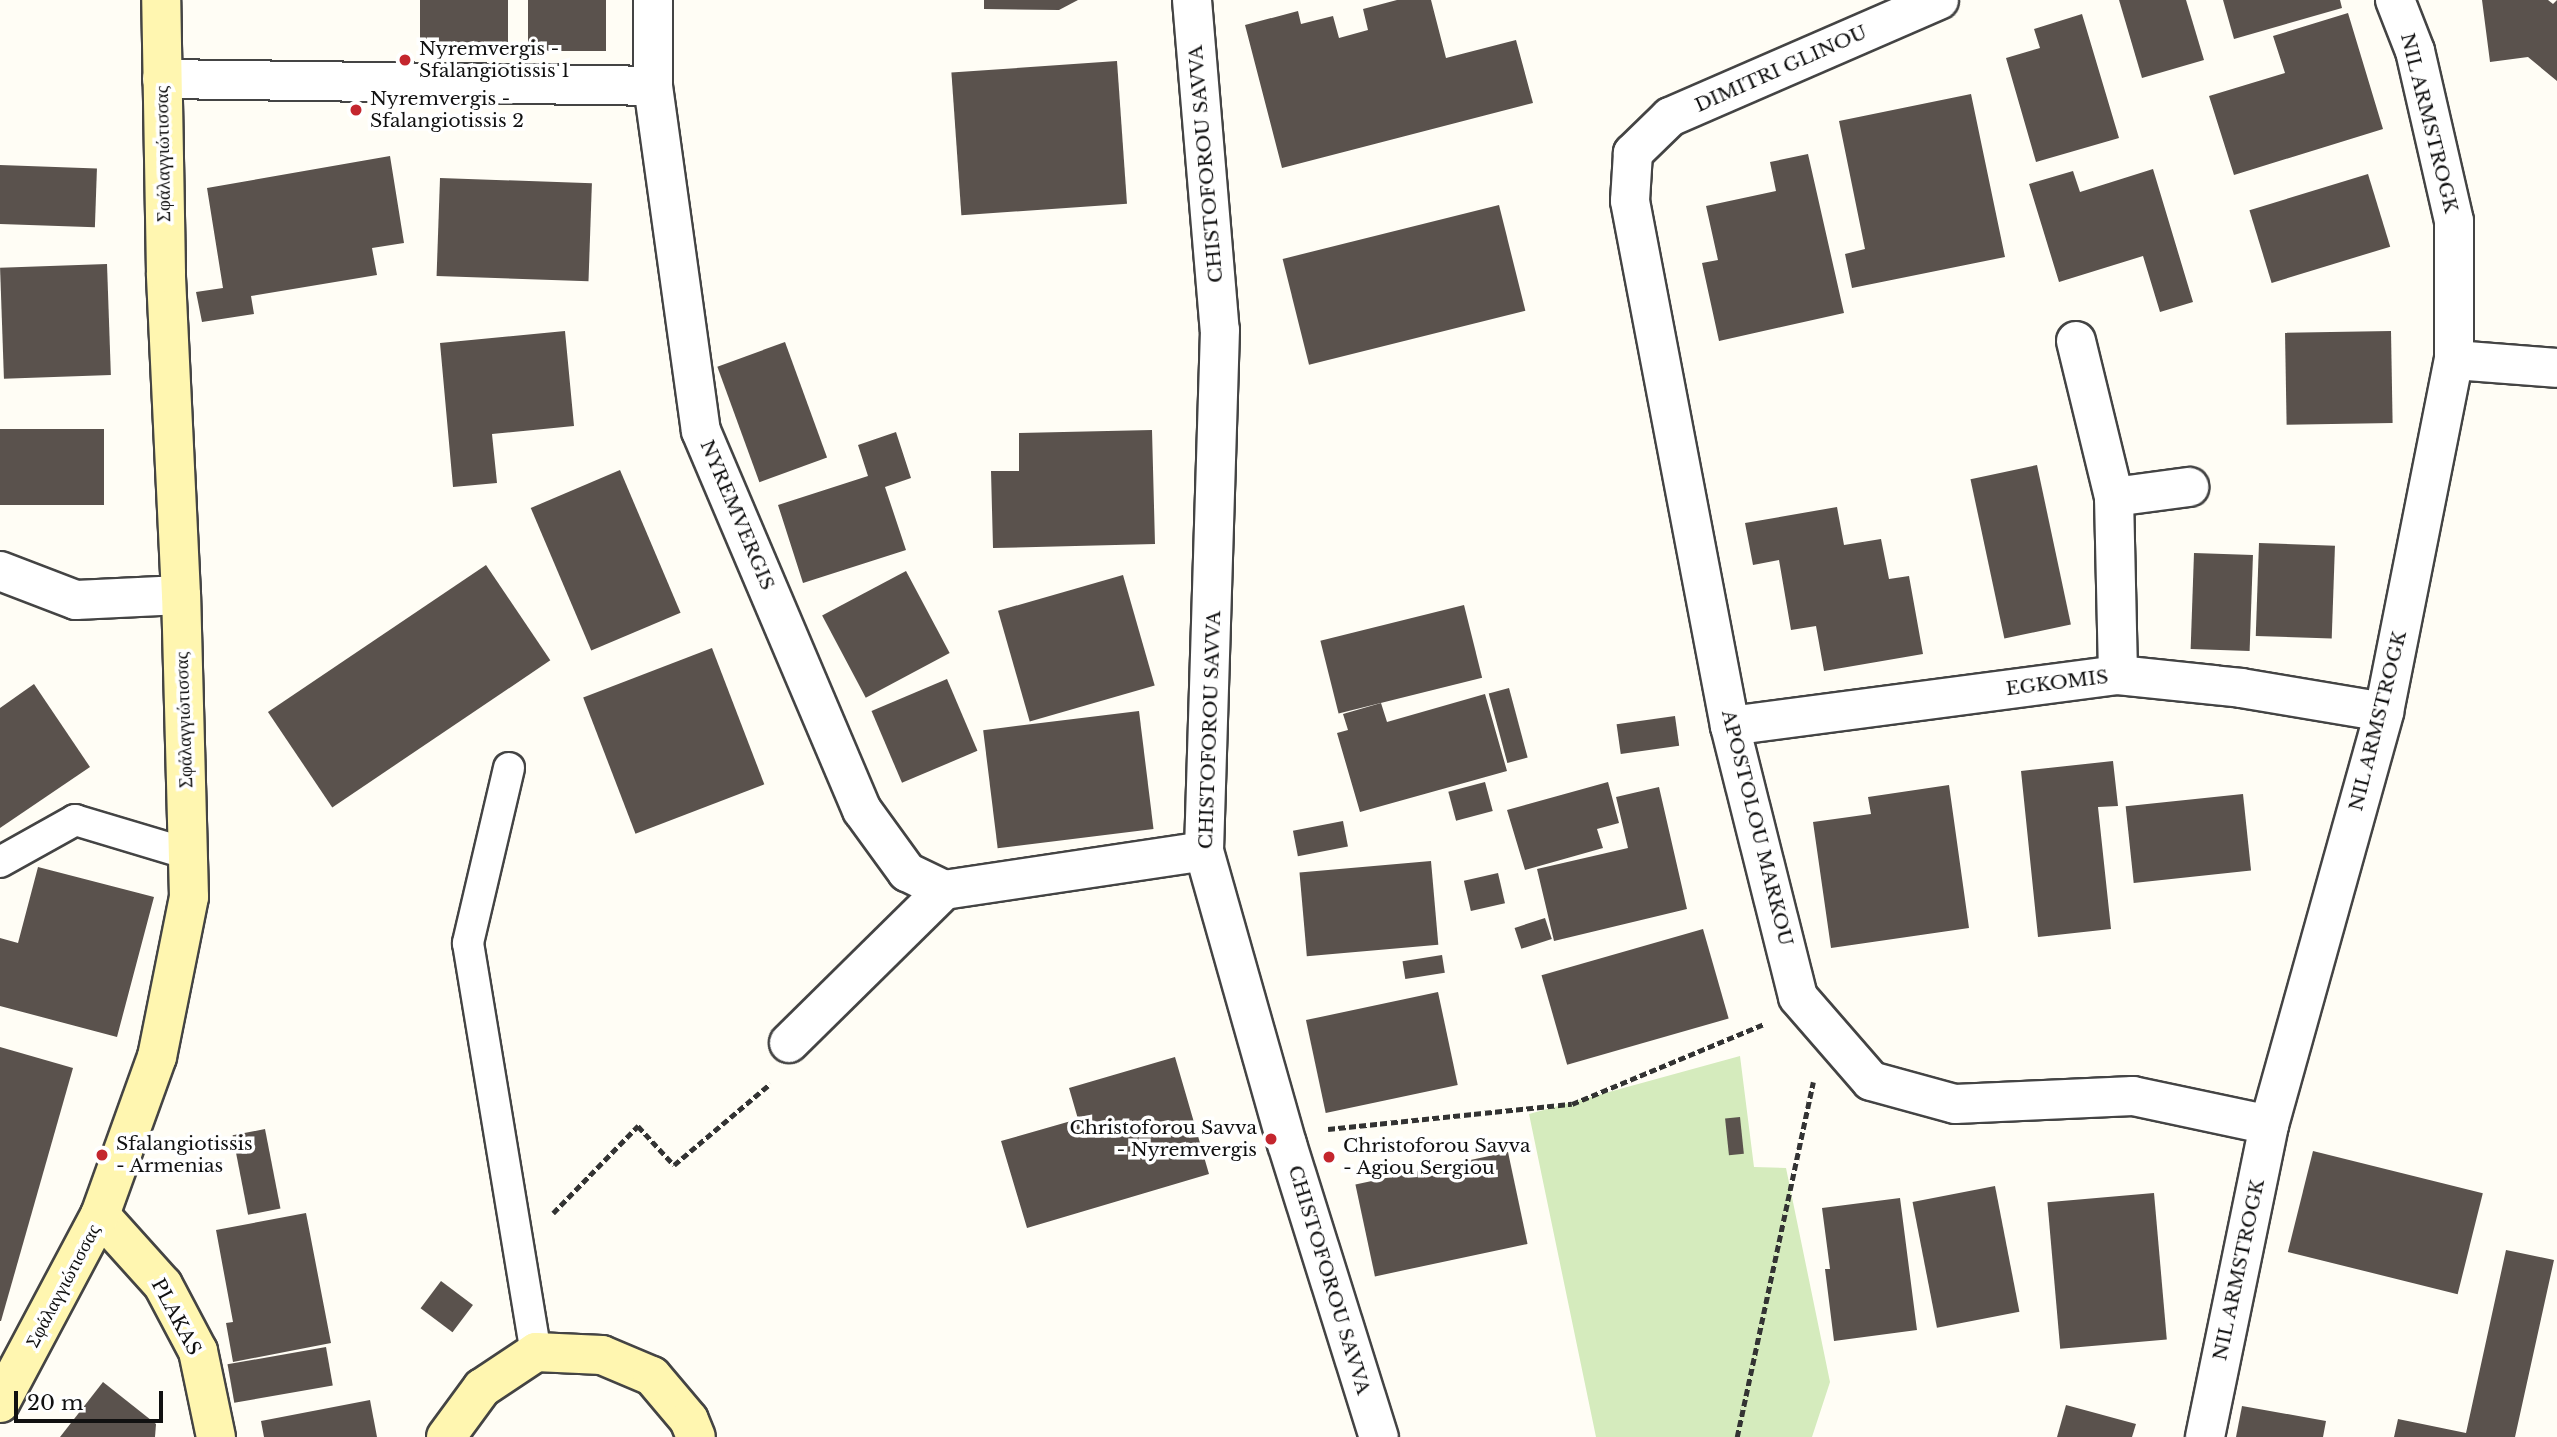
<!DOCTYPE html>
<html>
<head>
<meta charset="utf-8">
<style>
  body { margin:0 }
  #map { position:relative; width:2557px; height:1437px; overflow:hidden; background:#fffdf5; font-family:"Libre Baskerville",serif }
  div>[style] { position:absolute }
  .green>* { inset:0; background:#d5ebbd }
  .building>* { inset:0; background:#5a524d; transform-origin:0 0 }
  .path>* { height:4.5px; margin-top:-2.25px; transform-origin:0; background:repeating-linear-gradient(90deg,#333 0 7px,transparent 0 10.5px) }
  .roads { filter:drop-shadow(2px 0 #444) drop-shadow(-2px 0 #444) drop-shadow(0 2px #444) drop-shadow(0 -2px #444) }
  .lane>* { height:30px; margin:-15px; padding:0 15px; transform-origin:15px; border-radius:15px; background:#fff }
  .street>* { height:38px; margin:-19px; padding:0 19px; transform-origin:19px; border-radius:19px; background:#fff }
  .secondary>* { height:38px; margin:-19px; padding:0 19px; transform-origin:19px; border-radius:19px; background:#fff6b0 }
  .dots>* { width:19px; height:19px; translate:-50% -50%; box-sizing:border-box; border:4px solid #fff; border-radius:50% }
  span { translate:-50% -50%; white-space:nowrap; text-align:center; line-height:1.15; -webkit-text-stroke:7px #fff; paint-order:stroke }
  .poi-label { font-size:19px; color:#111 }
  .left { translate:0 -50%; text-align:left }
  .right { translate:-100% -50%; text-align:right }
  .street-label { font-size:19px; color:#111 }
  .scale { position:absolute; left:14px; top:1391px; width:149px; height:32px; box-sizing:border-box; border:4px solid #111; border-top:0; padding-left:9px; font-size:21px; line-height:24px; white-space:nowrap; color:#111; -webkit-text-stroke:5px #fff; paint-order:stroke }
</style>
</head>
<body>
<div id="map">
  <div class="green">
    <div style="clip-path:polygon(1740px 1056px,1754px 1167px,1786px 1168px,1830px 1382px,1812px 1437px,1596px 1437px,1529px 1114px)"></div>
  </div>
  <div class="building">
    <div style="left:420px;top:0;width:88px;height:49px"></div>
    <div style="left:528px;top:0;width:78px;height:51px"></div>
    <div style="clip-path:polygon(984px 0,1078px 0,1059px 10px,984px 9px)"></div>
    <div style="clip-path:polygon(1397px 0,1431px 0,1446px 58px,1516px 40px,1533px 103px,1282px 168px,1245px 25px,1298px 11px,1301px 24px,1333px 16px,1339px 38px,1368px 30px,1363px 9px)"></div>
    <div style="clip-path:polygon(2119px 0,2186px 0,2204px 60px,2142px 78px)"></div>
    <div style="clip-path:polygon(2223px 0,2340px 0,2342px 8px,2234px 39px)"></div>
    <div style="clip-path:polygon(2482px 0,2548px 0,2553px 4px,2557px 0,2557px 81px,2528px 57px,2490px 62px)"></div>
    <div style="clip-path:polygon(2348px 13px,2383px 129px,2234px 175px,2209px 96px,2285px 73px,2273px 36px)"></div>
    <div style="clip-path:polygon(2082px 14px,2119px 138px,2036px 162px,2006px 58px,2040px 48px,2034px 29px)"></div>
    <div style="left:1117px;top:61px;width:143px;height:166px;rotate:86deg"></div>
    <div style="clip-path:polygon(1971px 94px,2005px 257px,1852px 288px,1845px 254px,1865px 249px,1839px 121px)"></div>
    <div style="clip-path:polygon(1808px 154px,1844px 313px,1719px 341px,1702px 263px,1718px 260px,1706px 206px,1776px 191px,1770px 162px)"></div>
    <div style="clip-path:polygon(390px 156px,404px 243px,372px 248px,377px 275px,251px 296px,254px 314px,202px 322px,196px 292px,223px 288px,207px 188px)"></div>
    <div style="left:0;top:165px;width:97px;height:59px;rotate:2deg"></div>
    <div style="clip-path:polygon(2153px 169px,2193px 302px,2160px 312px,2143px 256px,2059px 282px,2029px 184px,2073px 171px,2080px 192px)"></div>
    <div style="left:2368px;top:174px;width:76px;height:124px;rotate:73deg"></div>
    <div style="left:440px;top:178px;width:152px;height:98px;rotate:2deg"></div>
    <div style="left:1499px;top:205px;width:109px;height:223px;rotate:76deg"></div>
    <div style="left:107px;top:264px;width:111px;height:107px;rotate:88deg"></div>
    <div style="clip-path:polygon(565px 331px,574px 426px,492px 434px,497px 483px,453px 487px,440px 343px)"></div>
    <div style="left:2391px;top:331px;width:92px;height:106px;rotate:89deg"></div>
    <div style="left:785px;top:342px;width:123px;height:72px;rotate:70deg"></div>
    <div style="left:0;top:429px;width:104px;height:76px"></div>
    <div style="clip-path:polygon(1152px 430px,1155px 544px,993px 548px,991px 471px,1019px 471px,1019px 433px)"></div>
    <div style="clip-path:polygon(896px 432px,911px 478px,885px 487px,906px 550px,803px 583px,778px 505px,868px 476px,858px 445px)"></div>
    <div style="left:2037px;top:465px;width:163px;height:68px;rotate:78deg"></div>
    <div style="left:620px;top:470px;width:155px;height:97px;rotate:67deg"></div>
    <div style="clip-path:polygon(1837px 507px,1844px 545px,1881px 539px,1889px 579px,1909px 576px,1923px 654px,1824px 671px,1816px 626px,1791px 630px,1779px 560px,1753px 565px,1745px 523px)"></div>
    <div style="left:2259px;top:543px;width:76px;height:93px;rotate:2deg"></div>
    <div style="left:2194px;top:553px;width:59px;height:96px;rotate:2deg"></div>
    <div style="left:486px;top:565px;width:115px;height:263px;rotate:56deg"></div>
    <div style="left:906px;top:571px;width:93px;height:95px;rotate:62deg"></div>
    <div style="left:1123px;top:575px;width:115px;height:130px;rotate:74deg"></div>
    <div style="left:1464px;top:605px;width:75px;height:148px;rotate:76deg"></div>
    <div style="left:712px;top:648px;width:146px;height:138px;rotate:69deg"></div>
    <div style="left:947px;top:679px;width:78px;height:82px;rotate:67deg"></div>
    <div style="clip-path:polygon(34px 684px,90px 767px,0 828px,0 708px)"></div>
    <div style="left:1509px;top:688px;width:72px;height:21px;rotate:75deg"></div>
    <div style="clip-path:polygon(1485px 694px,1507px 771px,1360px 812px,1337px 733px,1348px 730px,1343px 714px,1381px 703px,1387px 722px)"></div>
    <div style="left:1139px;top:711px;width:119px;height:157px;rotate:83deg"></div>
    <div style="left:1675px;top:716px;width:30px;height:59px;rotate:82deg"></div>
    <div style="clip-path:polygon(2113px 761px,2118px 806px,2098px 807px,2111px 929px,2038px 937px,2021px 771px)"></div>
    <div style="left:1485px;top:782px;width:30px;height:38px;rotate:75deg"></div>
    <div style="clip-path:polygon(1608px 782px,1619px 823px,1597px 829px,1603px 848px,1525px 870px,1507px 810px)"></div>
    <div style="clip-path:polygon(1949px 785px,1969px 928px,1831px 948px,1813px 822px,1871px 814px,1868px 797px)"></div>
    <div style="clip-path:polygon(1659px 787px,1687px 909px,1554px 941px,1537px 869px,1628px 848px,1616px 797px)"></div>
    <div style="left:2243px;top:794px;width:77px;height:118px;rotate:84deg"></div>
    <div style="left:1343px;top:821px;width:26px;height:51px;rotate:79deg"></div>
    <div style="left:1431px;top:861px;width:84px;height:132px;rotate:85deg"></div>
    <div style="clip-path:polygon(38px 867px,154px 897px,117px 1037px,0 1006px,0 938px,18px 943px)"></div>
    <div style="left:1498px;top:873px;width:31px;height:35px;rotate:77deg"></div>
    <div style="left:1545px;top:918px;width:22px;height:32px;rotate:72deg"></div>
    <div style="left:1703px;top:929px;width:93px;height:168px;rotate:74deg"></div>
    <div style="left:1442px;top:955px;width:18px;height:40px;rotate:81deg"></div>
    <div style="left:1438px;top:992px;width:95px;height:135px;rotate:78deg"></div>
    <div style="clip-path:polygon(0 1047px,73px 1068px,1px 1321px,0 1321px)"></div>
    <div style="clip-path:polygon(1175px 1057px,1209px 1174px,1027px 1228px,1001px 1141px,1078px 1119px,1069px 1088px)"></div>
    <div style="left:1740px;top:1117px;width:37px;height:15px;rotate:84deg"></div>
    <div style="left:265px;top:1129px;width:81px;height:33px;rotate:79deg"></div>
    <div style="left:2313px;top:1151px;width:175px;height:104px;rotate:14deg"></div>
    <div style="left:1508px;top:1152px;width:94px;height:156px;rotate:78deg"></div>
    <div style="left:1995px;top:1186px;width:128px;height:84px;rotate:79deg"></div>
    <div style="left:2154px;top:1193px;width:147px;height:107px;rotate:85deg"></div>
    <div style="clip-path:polygon(1900px 1198px,1917px 1330px,1834px 1341px,1825px 1269px,1830px 1269px,1822px 1208px)"></div>
    <div style="clip-path:polygon(306px 1213px,331px 1343px,233px 1362px,226px 1323px,233px 1322px,216px 1230px)"></div>
    <div style="clip-path:polygon(2506px 1250px,2554px 1260px,2515px 1437px,2394px 1437px,2398px 1419px,2466px 1433px)"></div>
    <div style="left:441px;top:1281px;width:40px;height:34px;rotate:37deg"></div>
    <div style="left:326px;top:1347px;width:39px;height:100px;rotate:80deg"></div>
    <div style="clip-path:polygon(103px 1382px,156px 1424px,155px 1437px,60px 1437px)"></div>
    <div style="clip-path:polygon(370px 1400px,377px 1437px,264px 1437px,261px 1421px)"></div>
    <div style="clip-path:polygon(2066px 1405px,2136px 1424px,2132px 1437px,2057px 1437px)"></div>
    <div style="clip-path:polygon(2242px 1406px,2326px 1421px,2323px 1437px,2236px 1437px)"></div>
  </div>
  <div class="path">
    <div style="left:1328px;top:1129px;width:245px;rotate:-5.9deg"></div>
    <div style="left:1572px;top:1104px;width:208px;rotate:-22.6deg"></div>
    <div style="left:553px;top:1213px;width:122px;rotate:-45.7deg"></div>
    <div style="left:638px;top:1126px;width:53px;rotate:47.3deg"></div>
    <div style="left:674px;top:1165px;width:126px;rotate:-40.2deg"></div>
    <div style="left:1737px;top:1437px;width:363px;rotate:-77.9deg"></div>
  </div>
  <div class="roads">
    <div class="lane">
      <div style="left:509px;top:768px;width:180px;rotate:103.2deg"></div>
      <div style="left:468px;top:943px;width:415px;rotate:80.6deg"></div>
      <div style="left:0;top:862px;width:86px;rotate:-29.2deg"></div>
      <div style="left:75px;top:820px;width:118px;rotate:16.7deg"></div>
    </div>
    <div class="street">
      <div style="left:653px;top:0;width:86px;rotate:90deg"></div>
      <div style="left:653px;top:86px;width:348px;rotate:82.1deg"></div>
      <div style="left:701px;top:431px;width:412px;rotate:67deg"></div>
      <div style="left:862px;top:810px;width:77px;rotate:54deg"></div>
      <div style="left:907px;top:872px;width:41px;rotate:25.9deg"></div>
      <div style="left:944px;top:890px;width:263px;rotate:-8.5deg"></div>
      <div style="left:1192px;top:0;width:331px;rotate:85.2deg"></div>
      <div style="left:1220px;top:330px;width:521px;rotate:91.76deg"></div>
      <div style="left:1204px;top:851px;width:305px;rotate:74.2deg"></div>
      <div style="left:1287px;top:1144px;width:307px;rotate:72.6deg"></div>
      <div style="left:1939px;top:0;width:293px;rotate:156.5deg"></div>
      <div style="left:1670px;top:117px;width:52px;rotate:135.8deg"></div>
      <div style="left:1633px;top:153px;width:48px;rotate:93.6deg"></div>
      <div style="left:1630px;top:201px;width:534px;rotate:79.22deg"></div>
      <div style="left:1730px;top:726px;width:279px;rotate:75.9deg"></div>
      <div style="left:1798px;top:997px;width:111px;rotate:49deg"></div>
      <div style="left:1871px;top:1081px;width:87px;rotate:15.3deg"></div>
      <div style="left:1955px;top:1104px;width:178px;rotate:-2.6deg"></div>
      <div style="left:2133px;top:1096px;width:139px;rotate:12deg"></div>
      <div style="left:162px;top:79px;width:491px;rotate:0.8deg"></div>
      <div style="left:2076px;top:341px;width:161px;rotate:76.3deg"></div>
      <div style="left:2114px;top:497px;width:178px;rotate:88.7deg"></div>
      <div style="left:2454px;top:360px;width:103px;rotate:4.4deg"></div>
      <div style="left:2114px;top:497px;width:76px;rotate:-7.6deg"></div>
      <div style="left:0;top:571px;width:81px;rotate:20.9deg"></div>
      <div style="left:76px;top:600px;width:105px;rotate:-2.7deg"></div>
      <div style="left:1730px;top:726px;width:391px;rotate:-7.5deg"></div>
      <div style="left:2118px;top:675px;width:124px;rotate:6deg"></div>
      <div style="left:2241px;top:688px;width:145px;rotate:9.5deg"></div>
      <div style="left:789px;top:1043px;width:218px;rotate:-44.6deg"></div>
      <div style="left:2205px;top:1437px;width:318px;rotate:-78.4deg"></div>
      <div style="left:2269px;top:1125px;width:429px;rotate:-74.4deg"></div>
      <div style="left:2384px;top:712px;width:359px;rotate:-78.8deg"></div>
      <div style="left:2454px;top:360px;width:139px;rotate:-90deg"></div>
      <div style="left:2454px;top:221px;width:174px;rotate:-102.9deg"></div>
      <div style="left:2415px;top:51px;width:55px;rotate:-111.4deg"></div>
    </div>
    <div class="secondary">
      <div style="left:100px;top:1215px;width:94px;rotate:48deg"></div>
      <div style="left:163px;top:1285px;width:75px;rotate:62.1deg"></div>
      <div style="left:198px;top:1351px;width:88px;rotate:78.2deg"></div>
      <div style="left:0;top:1403px;width:213px;rotate:-62deg"></div>
      <div style="left:100px;top:1215px;width:168px;rotate:-70.2deg"></div>
      <div style="left:157px;top:1057px;width:163px;rotate:-78.7deg"></div>
      <div style="left:189px;top:897px;width:302px;rotate:-91.5deg"></div>
      <div style="left:181px;top:595px;width:322px;rotate:-92.7deg"></div>
      <div style="left:166px;top:273px;width:273px;rotate:-91deg"></div>
      <div style="left:446px;top:1437px;width:61px;rotate:-53.7deg"></div>
      <div style="left:482px;top:1388px;width:65px;rotate:-33.7deg"></div>
      <div style="left:536px;top:1352px;width:66px;rotate:2.6deg"></div>
      <div style="left:602px;top:1355px;width:54px;rotate:22.8deg"></div>
      <div style="left:652px;top:1376px;width:57px;rotate:49.9deg"></div>
      <div style="left:689px;top:1420px;width:18px;rotate:68deg"></div>
    </div>
  </div>
  <div class="dots">
    <div style="left:405px;top:60px;background:#c4262e"></div>
    <div style="left:356px;top:110px;background:#c4262e"></div>
    <div style="left:1271px;top:1139px;background:#c4262e"></div>
    <div style="left:102px;top:1155px;background:#c4262e"></div>
    <div style="left:1329px;top:1157px;background:#c4262e"></div>
  </div>
  <div class="poi-label">
    <span class="left" style="left:419px;top:60px">Nyremvergis -<br>Sfalangiotissis 1</span>
    <span class="left" style="left:370px;top:110px">Nyremvergis -<br>Sfalangiotissis 2</span>
    <span class="right" style="left:1257px;top:1139px">Christoforou Savva<br>- Nyremvergis</span>
    <span class="left" style="left:116px;top:1155px">Sfalangiotissis<br>- Armenias</span>
    <span class="left" style="left:1343px;top:1157px">Christoforou Savva<br>- Agiou Sergiou</span>
  </div>
  <div class="street-label">
    <span style="left:1781px;top:69px;rotate:-24deg">DIMITRI GLINOU</span>
    <span style="left:2429px;top:123px;rotate:76deg">NIL ARMSTROGK</span>
    <span style="left:163px;top:154px;rotate:-91deg">Σφάλαγγιώτισσας</span>
    <span style="left:1206px;top:164px;rotate:-95deg">CHISTOFOROU SAVVA</span>
    <span style="left:737px;top:515px;rotate:67deg">NYREMVERGIS</span>
    <span style="left:2057px;top:683px;rotate:-7deg">EGKOMIS</span>
    <span style="left:184px;top:720px;rotate:-92deg">Σφάλαγγιώτισσας</span>
    <span style="left:2378px;top:721px;rotate:-76deg">NIL ARMSTROGK</span>
    <span style="left:1210px;top:730px;rotate:-88deg">CHISTOFOROU SAVVA</span>
    <span style="left:1757px;top:828px;rotate:76deg">APOSTOLOU MARKOU</span>
    <span style="left:2239px;top:1270px;rotate:-78deg">NIL ARMSTROGK</span>
    <span style="left:1329px;top:1280px;rotate:73deg">CHISTOFOROU SAVVA</span>
    <span style="left:63px;top:1286px;rotate:-62deg">Σφάλαγγιώτισσας</span>
    <span style="left:176px;top:1317px;rotate:62deg">PLAKAS</span>
  </div>
  <div class="scale">20 m</div>
</div>
</body>
</html>
